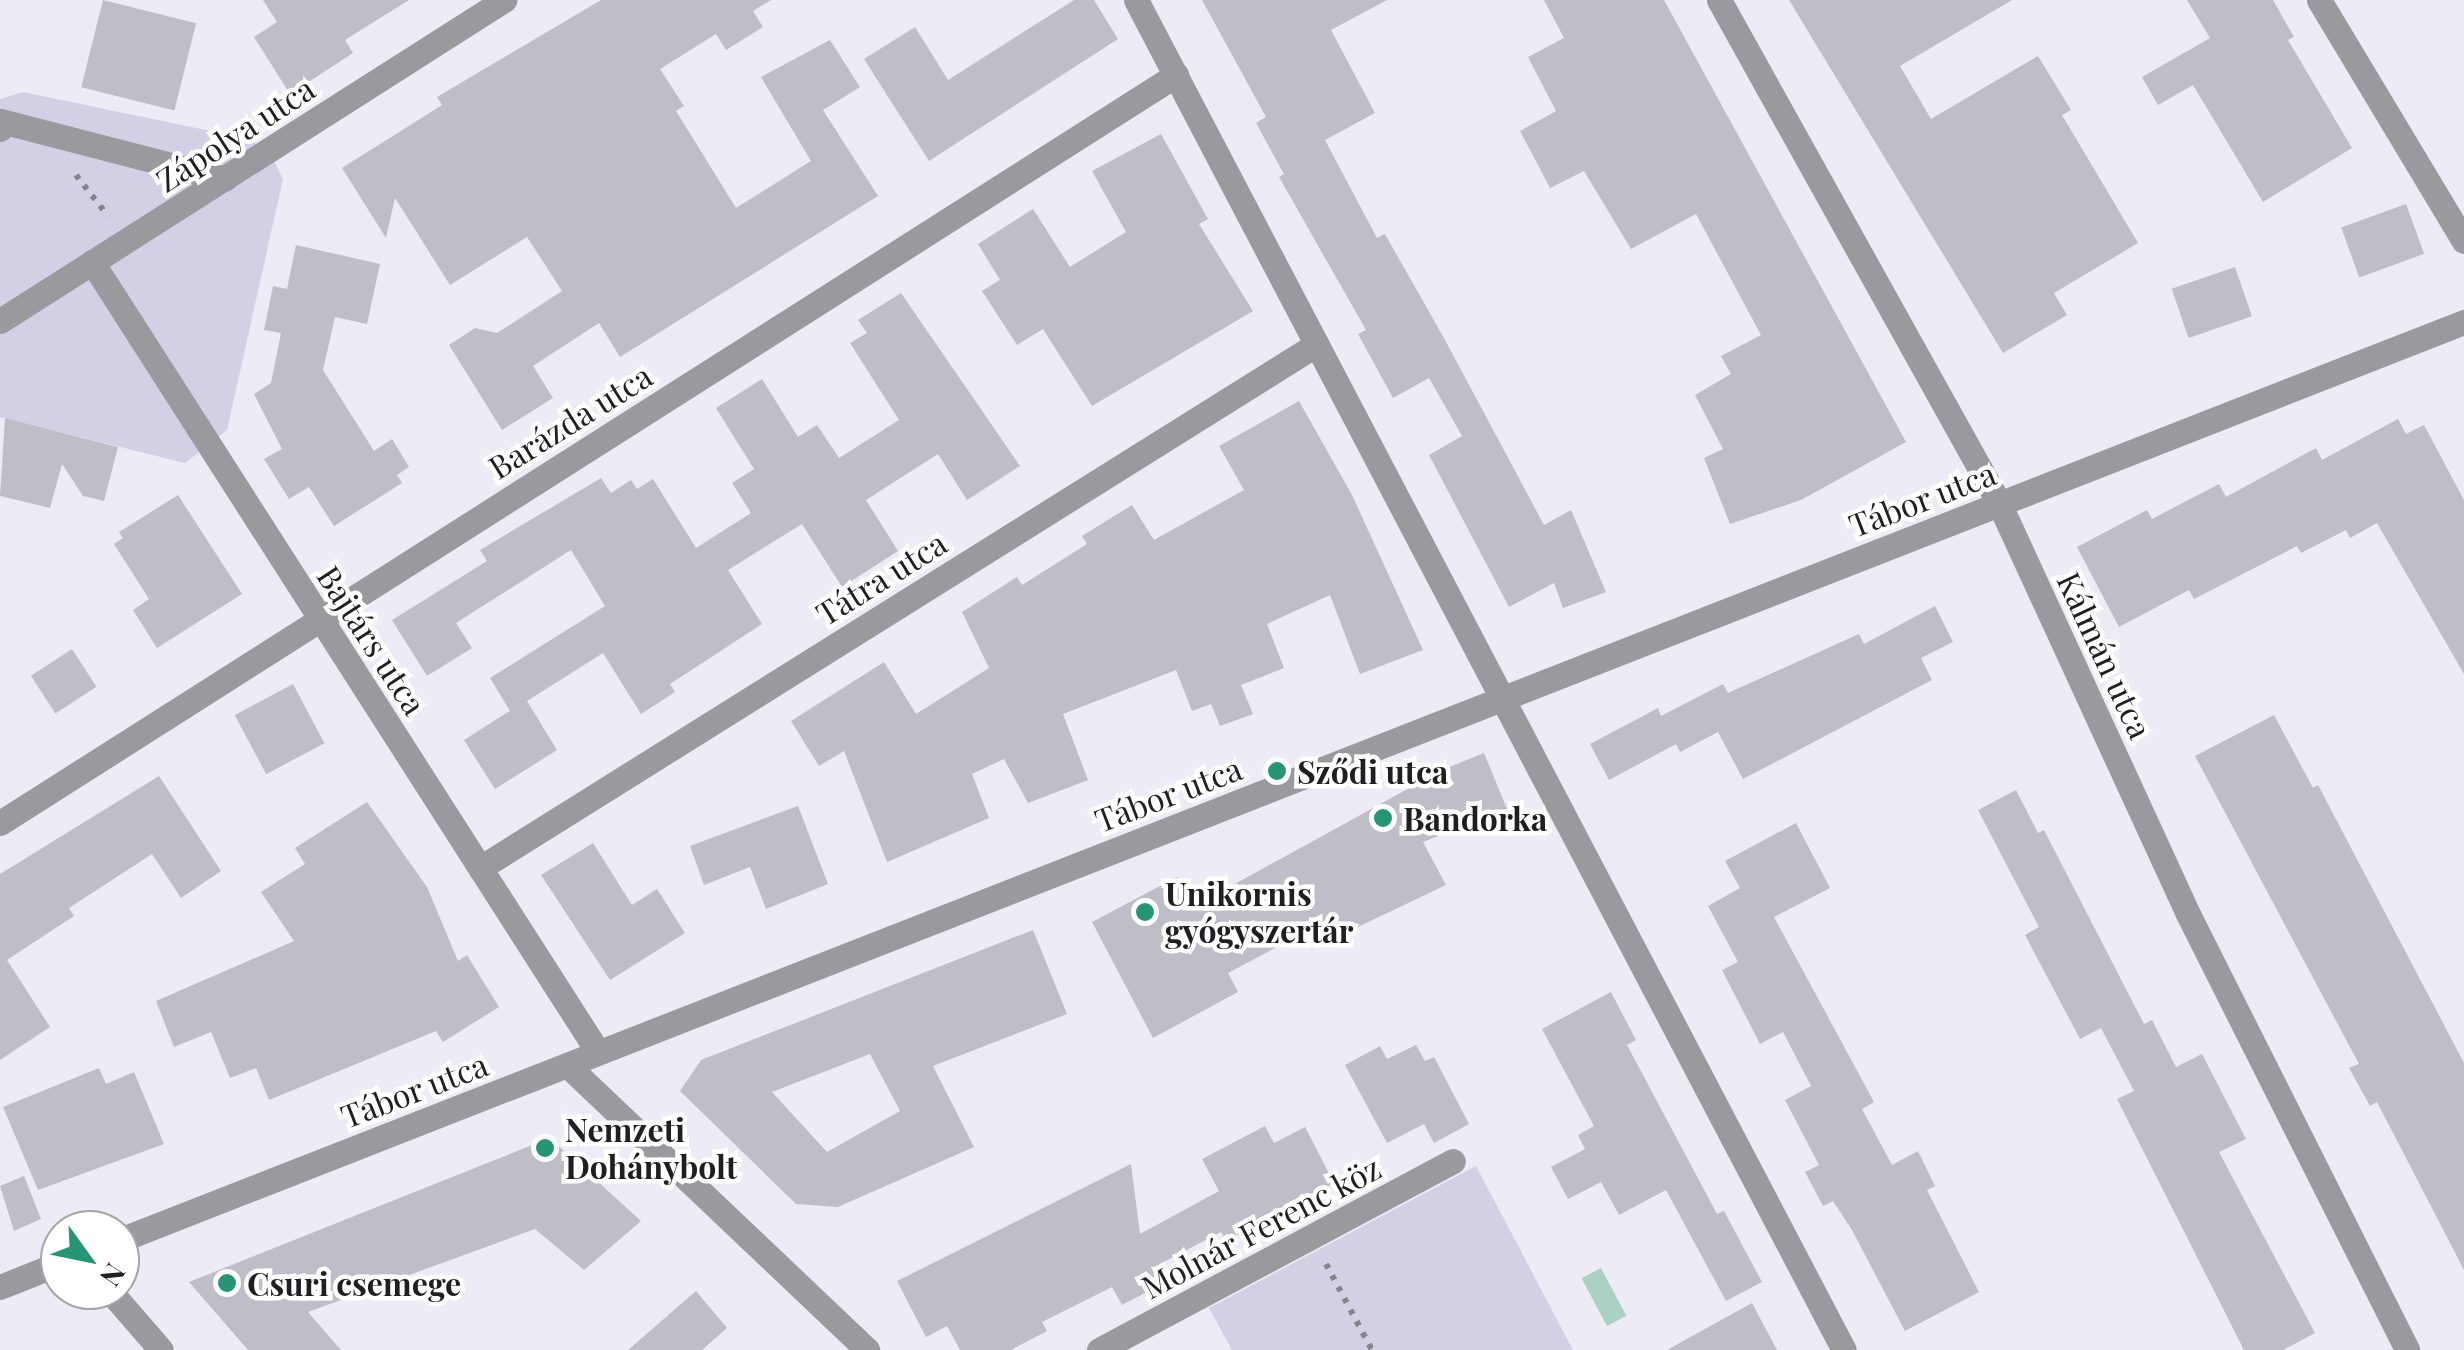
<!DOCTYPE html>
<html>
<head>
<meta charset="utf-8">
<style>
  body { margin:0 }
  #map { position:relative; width:2464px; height:1350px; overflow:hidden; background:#ecebf6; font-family:"Playfair Display",serif }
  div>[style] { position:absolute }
  .green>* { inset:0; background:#d3cfe5 }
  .water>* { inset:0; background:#aad1c2; transform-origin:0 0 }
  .building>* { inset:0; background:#bebdc8; transform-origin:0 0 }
  .path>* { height:6px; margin-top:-3px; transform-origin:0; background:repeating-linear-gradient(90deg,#85848c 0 5px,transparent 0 13px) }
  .street>* { height:25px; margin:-12.5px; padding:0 12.5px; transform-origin:12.5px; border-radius:12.5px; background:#9a999e }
  .dots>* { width:28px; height:28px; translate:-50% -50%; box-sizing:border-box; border:5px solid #fff; border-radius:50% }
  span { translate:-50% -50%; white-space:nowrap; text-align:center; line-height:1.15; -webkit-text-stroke:9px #fff; paint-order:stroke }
  .street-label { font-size:32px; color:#1f1e22 }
  .poi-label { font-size:32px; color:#1f1e22; font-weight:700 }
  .left { translate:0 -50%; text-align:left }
  .north { position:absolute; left:40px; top:1210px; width:100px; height:100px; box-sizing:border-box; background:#fff; border:2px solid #a5a5a7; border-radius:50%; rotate:123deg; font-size:28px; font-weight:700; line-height:40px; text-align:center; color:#1f1e22 }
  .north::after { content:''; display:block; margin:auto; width:35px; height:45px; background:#259576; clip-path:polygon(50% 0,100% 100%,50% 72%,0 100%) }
</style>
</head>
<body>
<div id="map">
  <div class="green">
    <div style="clip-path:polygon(23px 92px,249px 139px,271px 155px,283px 179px,227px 430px,185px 463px,0 417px,0 99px)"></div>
    <div style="clip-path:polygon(1476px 1166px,1573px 1350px,1232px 1350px,1209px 1308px)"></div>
  </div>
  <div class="water">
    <div style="left:1601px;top:1268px;width:54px;height:22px;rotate:62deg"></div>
  </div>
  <div class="building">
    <div style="left:103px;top:0;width:96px;height:90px;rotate:14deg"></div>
    <div style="clip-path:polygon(263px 0,409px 0,345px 40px,353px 53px,290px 94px,254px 37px,277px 22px)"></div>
    <div style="clip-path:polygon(601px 0,771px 0,753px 11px,763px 27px,726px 50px,716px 34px,660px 69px,684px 106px,676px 111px,736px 208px,811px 161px,761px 77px,830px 40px,860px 87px,823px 110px,878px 196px,620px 357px,599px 323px,533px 366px,553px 398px,502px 430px,449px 345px,475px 328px,497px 333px,562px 291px,527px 237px,450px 285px,395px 198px,386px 238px,342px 168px,442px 105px,437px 97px)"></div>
    <div style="clip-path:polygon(1074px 0,1094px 0,1118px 39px,929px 161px,864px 59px,915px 27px,948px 80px)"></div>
    <div style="clip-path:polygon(1202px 0,1387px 0,1331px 30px,1375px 113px,1325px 140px,1377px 238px,1385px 234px,1445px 340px,1544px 525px,1571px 510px,1606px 592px,1563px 608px,1554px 583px,1509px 607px,1429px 455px,1462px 436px,1429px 378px,1393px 398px,1358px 334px,1366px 330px,1279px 177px,1284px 174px,1256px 123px,1266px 117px)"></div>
    <div style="clip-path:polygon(1544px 0,1664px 0,1906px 442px,1801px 500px,1730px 524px,1704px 458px,1723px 449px,1695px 395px,1731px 374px,1721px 356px,1761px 335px,1696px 214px,1631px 249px,1584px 171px,1550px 188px,1520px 131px,1556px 111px,1528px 57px,1564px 38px)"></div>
    <div style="clip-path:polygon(1789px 0,2012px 0,1900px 66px,1931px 119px,2038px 56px,2071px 110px,2062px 115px,2138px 243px,2054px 293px,2067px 315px,2003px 353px)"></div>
    <div style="clip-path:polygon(2187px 0,2273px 0,2294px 37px,2288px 40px,2352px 148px,2263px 202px,2193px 85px,2158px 105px,2142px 77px,2210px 38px)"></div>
    <div style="clip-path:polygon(1161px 134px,1208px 219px,1199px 224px,1253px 311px,1092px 406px,1043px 329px,1017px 345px,982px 291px,1000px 280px,978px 244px,1033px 209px,1070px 267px,1126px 232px,1092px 171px)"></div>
    <div style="left:2406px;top:204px;width:53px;height:69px;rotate:70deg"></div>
    <div style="clip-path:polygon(296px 245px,380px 264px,367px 324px,335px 317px,323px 370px,374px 451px,392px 439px,409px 467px,397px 475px,402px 483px,334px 526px,309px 487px,289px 499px,264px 459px,282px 449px,254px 394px,271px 383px,281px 333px,264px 330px,273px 286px,287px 289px)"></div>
    <div style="left:2235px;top:267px;width:52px;height:67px;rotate:71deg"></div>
    <div style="clip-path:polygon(901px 293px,1020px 466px,967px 500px,938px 454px,866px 500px,898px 551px,842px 587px,802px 524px,728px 570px,762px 624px,670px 684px,675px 692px,641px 714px,603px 653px,527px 701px,557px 750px,495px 789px,464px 740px,516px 707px,510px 711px,490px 678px,605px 606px,571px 550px,456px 623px,472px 648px,427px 676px,392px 620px,487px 561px,480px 550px,601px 478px,611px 493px,631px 480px,637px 489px,653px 479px,696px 548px,751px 513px,732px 483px,754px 469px,716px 408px,762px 379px,798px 437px,817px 425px,839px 458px,899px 420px,850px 343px,867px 333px,858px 320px)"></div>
    <div style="clip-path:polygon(1299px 401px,1352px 495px,1423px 650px,1360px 674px,1330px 595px,1267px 624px,1284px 668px,1241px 685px,1253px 714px,1220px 726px,1211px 704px,1192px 711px,1176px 670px,1063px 714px,1088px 780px,1028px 803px,1004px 759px,972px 774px,989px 818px,887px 862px,844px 751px,819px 766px,791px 721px,884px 662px,916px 714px,989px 668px,962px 612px,1017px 577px,1022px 585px,1087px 544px,1082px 536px,1132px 505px,1154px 540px,1244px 490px,1219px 446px)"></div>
    <div style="clip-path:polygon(5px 418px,118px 447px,104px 501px,83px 496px,62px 464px,50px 508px,0 496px)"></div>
    <div style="clip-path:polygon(2398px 419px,2406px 434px,2424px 425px,2464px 500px,2464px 674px,2377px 523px,2350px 538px,2346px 530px,2301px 553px,2297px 546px,2194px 599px,2189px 590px,2119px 627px,2077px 547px,2147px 510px,2152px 519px,2219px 484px,2226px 497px,2316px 448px,2322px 460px)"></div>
    <div style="clip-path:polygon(178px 495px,242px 594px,157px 648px,133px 610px,149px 599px,114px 544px,123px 538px,119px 532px)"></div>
    <div style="clip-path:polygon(1935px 606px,1953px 642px,1921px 658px,1932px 680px,1743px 779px,1718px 732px,1680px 752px,1676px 744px,1609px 780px,1590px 744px,1658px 708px,1661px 716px,1723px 684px,1728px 693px,1859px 634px,1864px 644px)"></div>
    <div style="left:72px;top:649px;width:45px;height:49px;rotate:57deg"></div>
    <div style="left:293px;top:684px;width:67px;height:66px;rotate:62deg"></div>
    <div style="clip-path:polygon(2274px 715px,2313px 788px,2318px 785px,2464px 1063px,2464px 1270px,2377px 1102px,2370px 1106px,2349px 1068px,2359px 1064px,2195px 756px)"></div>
    <div style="clip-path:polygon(1484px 753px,1507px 809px,1423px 842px,1446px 885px,1318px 946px,1309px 930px,1228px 973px,1238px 992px,1153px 1038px,1092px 922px,1177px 877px,1193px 907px,1442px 770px)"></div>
    <div style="clip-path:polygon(159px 776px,221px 871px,181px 898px,152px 854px,69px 908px,74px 916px,7px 960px,50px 1027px,0 1060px,0 874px)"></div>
    <div style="clip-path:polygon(2016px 790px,2038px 833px,2044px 830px,2144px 1024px,2152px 1020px,2176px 1067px,2202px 1054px,2246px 1139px,2219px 1152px,2315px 1333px,2283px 1350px,2244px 1350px,2117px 1099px,2134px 1091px,2101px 1028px,2080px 1039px,2025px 935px,2039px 927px,1978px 810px)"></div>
    <div style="clip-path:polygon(367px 802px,427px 887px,458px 961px,467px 955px,499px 1007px,443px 1042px,436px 1031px,269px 1100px,256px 1068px,230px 1078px,211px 1032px,174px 1047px,156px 1001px,294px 941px,261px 892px,305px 864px,295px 848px)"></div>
    <div style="clip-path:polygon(798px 806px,828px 884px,766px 909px,750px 867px,704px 885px,690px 846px)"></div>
    <div style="clip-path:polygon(1796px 823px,1830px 888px,1774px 917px,1874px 1102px,1862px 1109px,1892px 1165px,1918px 1151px,1935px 1186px,1927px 1190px,1979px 1292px,1905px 1331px,1852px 1230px,1833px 1201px,1823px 1206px,1805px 1172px,1819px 1165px,1785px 1100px,1811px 1086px,1783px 1032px,1760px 1044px,1722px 970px,1738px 962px,1708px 906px,1740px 888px,1725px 861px)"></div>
    <div style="clip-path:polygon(593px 843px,632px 905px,657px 889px,685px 933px,610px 980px,541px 875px)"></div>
    <div style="clip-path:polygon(evenodd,1033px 930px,1067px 1014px,933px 1066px,974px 1147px,838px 1207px,796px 1204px,680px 1091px,701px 1060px,1033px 930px,870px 1054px,900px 1111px,827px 1152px,772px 1092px,870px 1054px)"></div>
    <div style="clip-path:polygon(1611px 992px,1636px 1040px,1627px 1045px,1717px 1214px,1724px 1211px,1762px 1282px,1726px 1301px,1666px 1190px,1619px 1215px,1601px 1182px,1568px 1199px,1551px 1167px,1585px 1149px,1578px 1135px,1594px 1126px,1542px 1029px)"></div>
    <div style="clip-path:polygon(1416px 1045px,1425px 1061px,1434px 1057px,1469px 1124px,1434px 1143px,1424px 1124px,1387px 1143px,1345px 1065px,1380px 1046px,1387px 1059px)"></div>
    <div style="clip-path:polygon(99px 1068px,106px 1084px,134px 1072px,164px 1144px,38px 1190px,3px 1107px)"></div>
    <div style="clip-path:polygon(1265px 1126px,1274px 1143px,1305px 1127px,1334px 1183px,1226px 1241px,1221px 1232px,1154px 1267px,1162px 1284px,1122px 1305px,1112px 1287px,1042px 1322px,1047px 1331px,1011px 1350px,960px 1350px,947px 1326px,926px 1337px,897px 1281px,1131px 1164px,1140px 1234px,1219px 1191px,1202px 1159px)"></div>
    <div style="clip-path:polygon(550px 1138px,641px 1221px,584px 1270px,535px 1229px,308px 1312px,341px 1350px,248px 1350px,189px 1282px)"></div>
    <div style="clip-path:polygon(24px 1176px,41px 1219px,14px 1231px,0 1186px)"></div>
    <div style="clip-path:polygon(696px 1291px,727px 1328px,702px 1350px,628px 1350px)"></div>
    <div style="clip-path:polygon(1752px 1303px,1777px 1350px,1667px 1350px)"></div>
  </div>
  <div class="path">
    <div style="left:76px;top:175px;width:52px;rotate:52deg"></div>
    <div style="left:1326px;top:1264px;width:98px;rotate:61.9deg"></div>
  </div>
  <div class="street">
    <div style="left:1136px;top:0;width:1524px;rotate:62.33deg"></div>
    <div style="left:1719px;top:0;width:576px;rotate:60.9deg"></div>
    <div style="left:1999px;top:503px;width:452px;rotate:65.3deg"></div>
    <div style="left:2188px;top:914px;width:488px;rotate:63.3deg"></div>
    <div style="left:2319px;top:0;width:281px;rotate:59deg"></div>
    <div style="left:0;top:129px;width:8px;rotate:-83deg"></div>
    <div style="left:1px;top:121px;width:231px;rotate:14.5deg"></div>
    <div style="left:92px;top:262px;width:938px;rotate:57.36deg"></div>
    <div style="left:0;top:321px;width:598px;rotate:-32.49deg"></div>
    <div style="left:0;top:823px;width:1394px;rotate:-32.46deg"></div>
    <div style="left:480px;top:868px;width:987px;rotate:-32.05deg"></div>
    <div style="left:567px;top:1065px;width:414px;rotate:43.5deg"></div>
    <div style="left:120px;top:1240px;width:2517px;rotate:-21.39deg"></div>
    <div style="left:0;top:1287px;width:65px;rotate:-21.8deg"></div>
    <div style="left:109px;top:1290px;width:79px;rotate:49.1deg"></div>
    <div style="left:1099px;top:1350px;width:401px;rotate:-28.1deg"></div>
  </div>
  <div class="dots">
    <div style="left:1277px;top:771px;background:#259576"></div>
    <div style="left:1383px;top:818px;background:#259576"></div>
    <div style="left:1145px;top:912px;background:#259576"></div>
    <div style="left:545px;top:1148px;background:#259576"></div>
    <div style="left:227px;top:1283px;background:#259576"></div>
  </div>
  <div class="street-label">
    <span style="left:235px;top:134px;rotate:-33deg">Zápolya utca</span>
    <span style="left:570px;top:421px;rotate:-32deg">Barázda utca</span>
    <span style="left:1922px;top:499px;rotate:-21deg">Tábor utca</span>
    <span style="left:881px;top:578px;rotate:-32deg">Tátra utca</span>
    <span style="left:372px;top:640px;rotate:57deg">Bajtárs utca</span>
    <span style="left:2105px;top:655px;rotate:65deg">Kálmán utca</span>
    <span style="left:1168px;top:794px;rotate:-21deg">Tábor utca</span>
    <span style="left:414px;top:1090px;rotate:-21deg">Tábor utca</span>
    <span style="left:1261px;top:1227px;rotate:-28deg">Molnár Ferenc köz</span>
  </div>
  <div class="poi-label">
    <span class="left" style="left:1297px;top:771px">Sződi utca</span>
    <span class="left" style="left:1403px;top:818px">Bandorka</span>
    <span class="left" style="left:1165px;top:912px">Unikornis<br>gyógyszertár</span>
    <span class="left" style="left:565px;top:1148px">Nemzeti<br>Dohánybolt</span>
    <span class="left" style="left:247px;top:1283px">Csuri csemege</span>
  </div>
  <div class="north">N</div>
</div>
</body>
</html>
